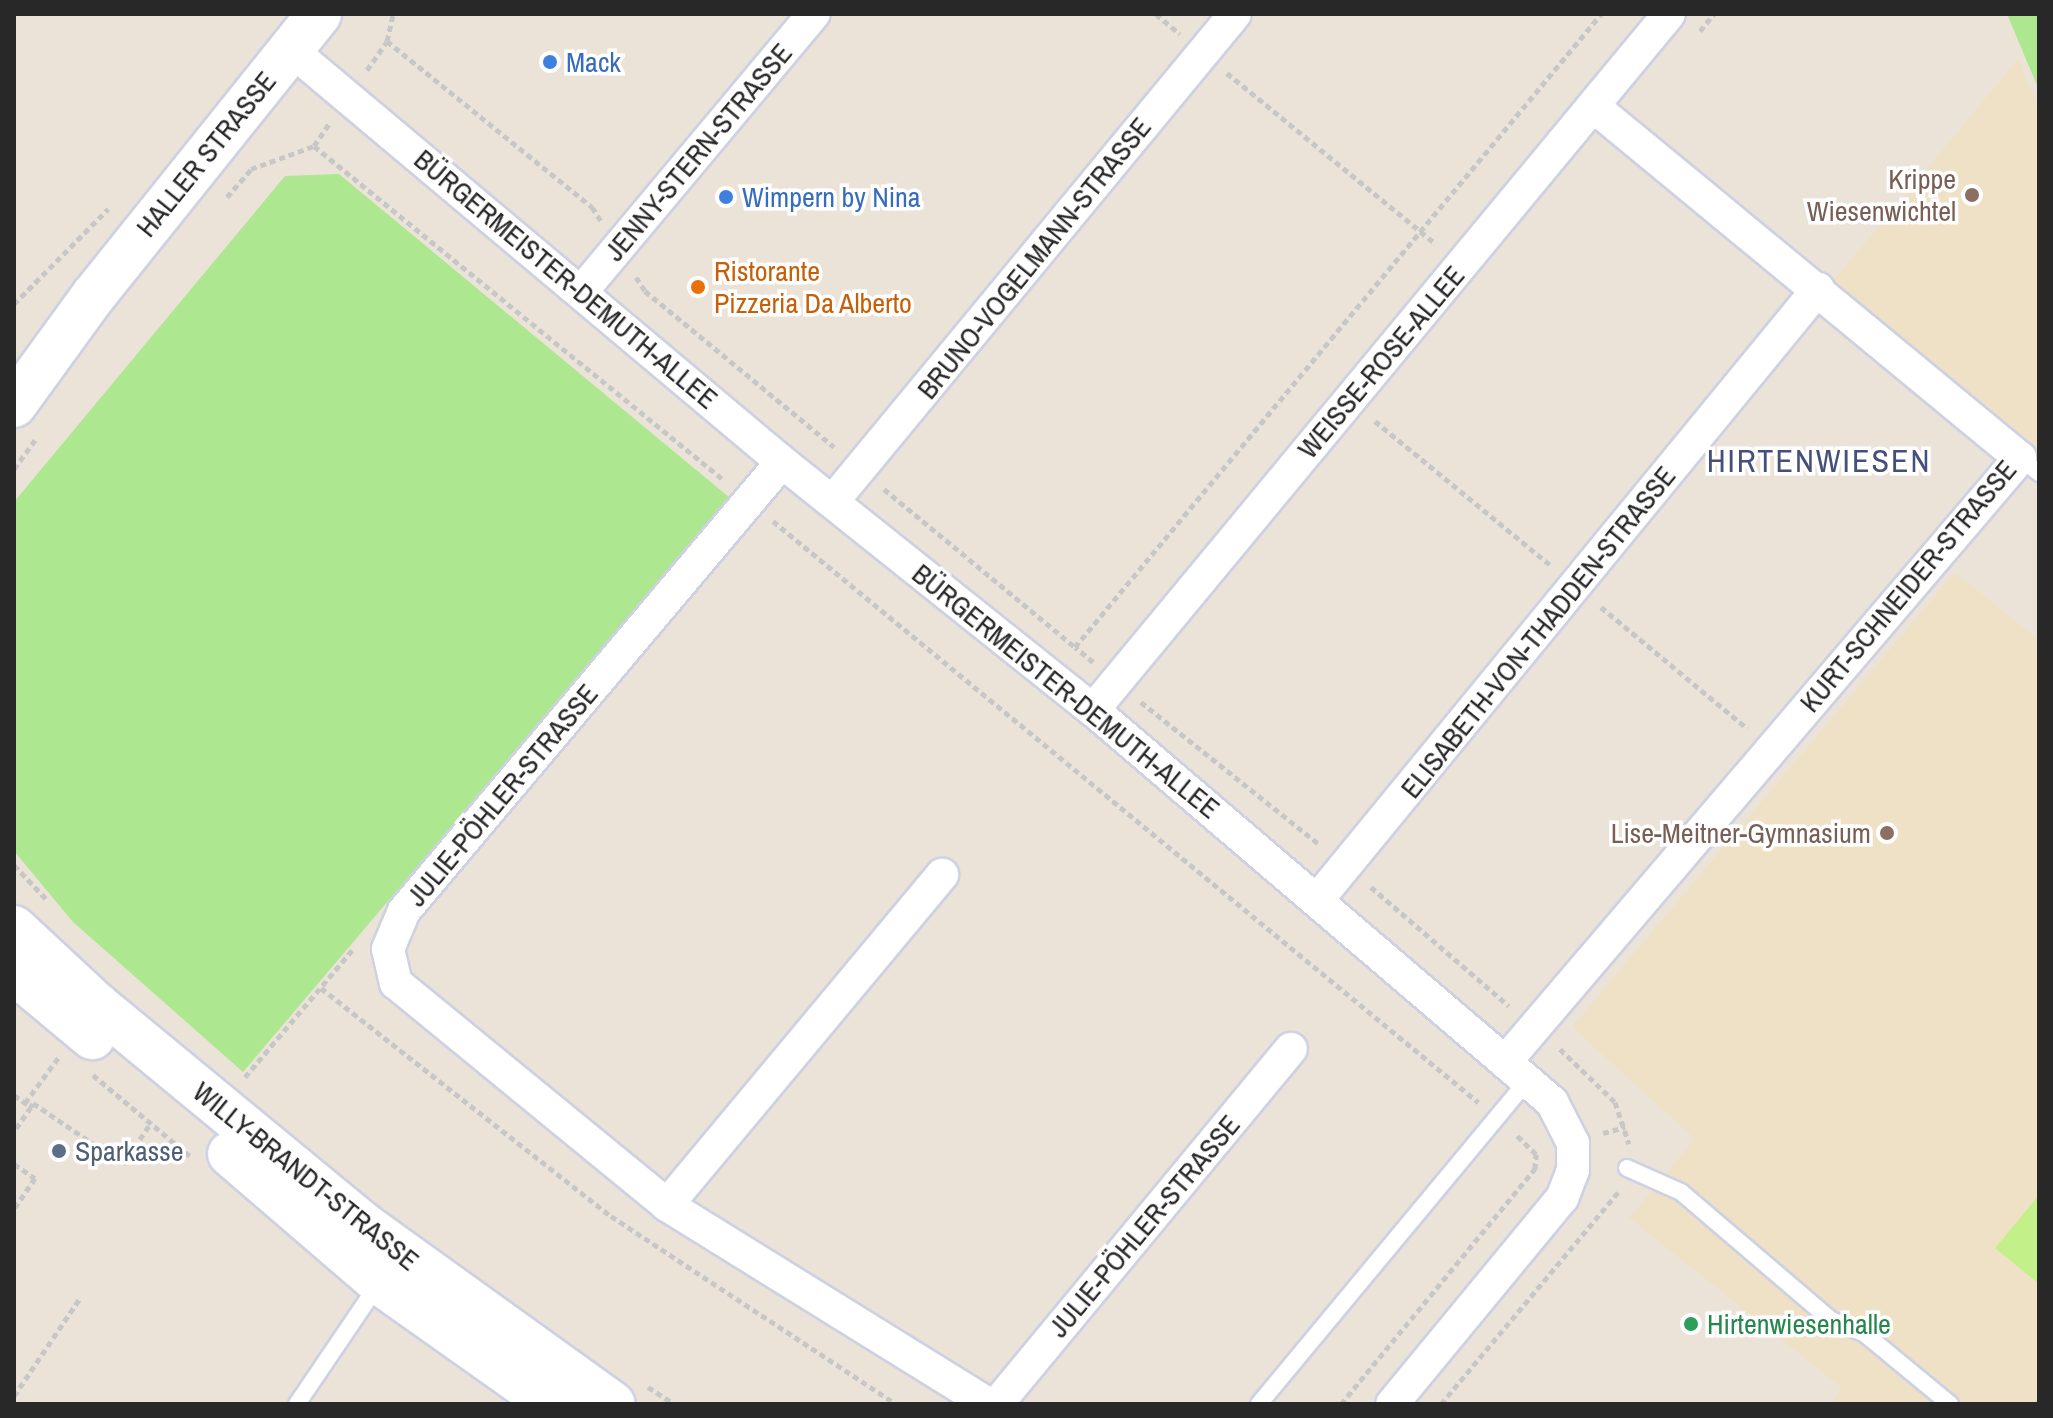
<!DOCTYPE html>
<html>
<head>
<meta charset="utf-8">
<style>
  body { margin:0 }
  #map { position:relative; width:2053px; height:1418px; overflow:hidden; background:#ece3d8; font-family:"Archivo Narrow",sans-serif }
  div>[style] { position:absolute }
  .education>* { inset:0; background:#efe1c5 }
  .green>* { inset:0; background:#ade78f }
  .pitch>* { inset:0; background:#c4f089 }
  .path>* { height:5px; margin-top:-2.5px; transform-origin:0; background:repeating-linear-gradient(90deg,#c7c7c7 0 6px,transparent 0 10px) }
  .roads { filter:drop-shadow(2px 0 #cdd1e2) drop-shadow(-2px 0 #cdd1e2) drop-shadow(0 2px #cdd1e2) drop-shadow(0 -2px #cdd1e2) }
  .service>* { height:16px; margin:-8px; padding:0 8px; transform-origin:8px; border-radius:8px; background:#fff }
  .minor>* { height:32px; margin:-16px; padding:0 16px; transform-origin:16px; border-radius:16px; background:#fff }
  .secondary>* { height:44px; margin:-22px; padding:0 22px; transform-origin:22px; border-radius:22px; background:#fff }
  .dots>* { width:22px; height:22px; translate:-50% -50%; box-sizing:border-box; border:4px solid #fff; border-radius:50% }
  span { translate:-50% -50%; white-space:nowrap; text-align:center; line-height:1.15; -webkit-text-stroke:7px #fff; paint-order:stroke }
  .shop-label { font-size:28px; color:#366cbe }
  .left { translate:0 -50%; text-align:left }
  .street-label { font-size:28px; color:#282828 }
  .education-label { font-size:28px; color:#785e54 }
  .right { translate:-100% -50%; text-align:right }
  .food-label { font-size:28px; color:#c56008 }
  .service-label { font-size:28px; color:#4e5e75 }
  .leisure-label { font-size:28px; color:#27864d }
  .quarter-label { font-size:32px; color:#454f7b; letter-spacing:2px }
  .frame { position:absolute; inset:0; border:16px solid #282828; pointer-events:none }
</style>
</head>
<body>
<div id="map">
  <div class="education">
    <div style="clip-path:polygon(2018px 59px,2039px 108px,2039px 448px,1833px 281px)"></div>
    <div style="clip-path:polygon(1955px 572px,2039px 640px,2039px 1404px,1830px 1404px,1842px 1388px,1629px 1218px,1695px 1139px,1572px 1027px)"></div>
  </div>
  <div class="green">
    <div style="clip-path:polygon(2007px 14px,2039px 14px,2039px 90px)"></div>
    <div style="clip-path:polygon(339px 174px,730px 498px,243px 1072px,73px 922px,14px 851px,14px 502px,285px 176px)"></div>
  </div>
  <div class="pitch">
    <div style="clip-path:polygon(2039px 1195px,2039px 1284px,1995px 1248px)"></div>
  </div>
  <div class="path">
    <div style="left:1156px;top:14px;width:31px;rotate:40deg"></div>
    <div style="left:1700px;top:31px;width:22px;rotate:-51deg"></div>
    <div style="left:387px;top:41px;width:264px;rotate:39deg"></div>
    <div style="left:592px;top:207px;width:17px;rotate:57deg"></div>
    <div style="left:367px;top:70px;width:35px;rotate:-55deg"></div>
    <div style="left:387px;top:41px;width:28px;rotate:-77deg"></div>
    <div style="left:1227px;top:73px;width:270px;rotate:39.3deg"></div>
    <div style="left:314px;top:146px;width:530px;rotate:39.18deg"></div>
    <div style="left:227px;top:197px;width:37px;rotate:-49deg"></div>
    <div style="left:251px;top:169px;width:67px;rotate:-20.1deg"></div>
    <div style="left:314px;top:146px;width:27px;rotate:-56deg"></div>
    <div style="left:636px;top:277px;width:17px;rotate:57deg"></div>
    <div style="left:645px;top:291px;width:245px;rotate:39.5deg"></div>
    <div style="left:14px;top:304px;width:134px;rotate:-45.3deg"></div>
    <div style="left:1375px;top:421px;width:227px;rotate:39.4deg"></div>
    <div style="left:14px;top:469px;width:36px;rotate:-54deg"></div>
    <div style="left:884px;top:489px;width:248px;rotate:39.6deg"></div>
    <div style="left:773px;top:521px;width:914px;rotate:39.49deg"></div>
    <div style="left:1601px;top:607px;width:190px;rotate:39.7deg"></div>
    <div style="left:1093px;top:662px;width:23px;rotate:-140deg"></div>
    <div style="left:1075px;top:647px;width:823px;rotate:-50.27deg"></div>
    <div style="left:1141px;top:702px;width:229px;rotate:38.6deg"></div>
    <div style="left:14px;top:865px;width:50px;rotate:46.6deg"></div>
    <div style="left:1371px;top:887px;width:182px;rotate:40.8deg"></div>
    <div style="left:321px;top:988px;width:369px;rotate:38.2deg"></div>
    <div style="left:611px;top:1216px;width:341px;rotate:33.4deg"></div>
    <div style="left:1560px;top:1049px;width:76px;rotate:43.9deg"></div>
    <div style="left:1615px;top:1102px;width:44px;rotate:71.6deg"></div>
    <div style="left:93px;top:1075px;width:126px;rotate:39.9deg"></div>
    <div style="left:245px;top:1077px;width:170px;rotate:-49.8deg"></div>
    <div style="left:14px;top:1095px;width:21px;rotate:35deg"></div>
    <div style="left:31px;top:1107px;width:29px;rotate:125deg"></div>
    <div style="left:25px;top:1103px;width:56px;rotate:-53.7deg"></div>
    <div style="left:31px;top:1107px;width:4px;rotate:-63deg"></div>
    <div style="left:33px;top:1103px;width:109px;rotate:34.1deg"></div>
    <div style="left:123px;top:1164px;width:50px;rotate:-55.7deg"></div>
    <div style="left:1603px;top:1133px;width:23px;rotate:-15deg"></div>
    <div style="left:14px;top:1164px;width:25px;rotate:34deg"></div>
    <div style="left:35px;top:1178px;width:37px;rotate:124deg"></div>
    <div style="left:648px;top:1387px;width:31px;rotate:33deg"></div>
    <div style="left:14px;top:1396px;width:118px;rotate:-56deg"></div>
    <div style="left:1341px;top:1404px;width:305px;rotate:-50.5deg"></div>
    <div style="left:1535px;top:1169px;width:15px;rotate:-86deg"></div>
    <div style="left:1536px;top:1154px;width:28px;rotate:-136deg"></div>
    <div style="left:1441px;top:1404px;width:276px;rotate:-50.1deg"></div>
    <div style="left:2037px;top:1404px;width:4px;rotate:-56deg"></div>
  </div>
  <div class="roads">
    <div class="service">
      <div style="left:2020px;top:458px;width:24px;rotate:38deg"></div>
      <div style="left:1627px;top:1168px;width:59px;rotate:24deg"></div>
      <div style="left:1681px;top:1192px;width:197px;rotate:40.5deg"></div>
      <div style="left:1831px;top:1320px;width:37px;rotate:22deg"></div>
      <div style="left:1865px;top:1334px;width:110px;rotate:39.5deg"></div>
      <div style="left:297px;top:1404px;width:146px;rotate:-55.9deg"></div>
      <div style="left:1259px;top:1404px;width:421px;rotate:-50.3deg"></div>
    </div>
    <div class="minor">
      <div style="left:290px;top:49px;width:642px;rotate:40.01deg"></div>
      <div style="left:782px;top:462px;width:398px;rotate:38.6deg"></div>
      <div style="left:1093px;top:710px;width:604px;rotate:40.5deg"></div>
      <div style="left:1552px;top:1102px;width:46px;rotate:62.9deg"></div>
      <div style="left:1573px;top:1143px;width:27px;rotate:90deg"></div>
      <div style="left:1573px;top:1170px;width:30px;rotate:111deg"></div>
      <div style="left:1562px;top:1198px;width:267px;rotate:129.5deg"></div>
      <div style="left:582px;top:291px;width:361px;rotate:-50.1deg"></div>
      <div style="left:782px;top:462px;width:587px;rotate:130.09deg"></div>
      <div style="left:404px;top:911px;width:41px;rotate:112.8deg"></div>
      <div style="left:388px;top:949px;width:35px;rotate:77deg"></div>
      <div style="left:396px;top:983px;width:350px;rotate:39.3deg"></div>
      <div style="left:667px;top:1205px;width:378px;rotate:31.8deg"></div>
      <div style="left:833px;top:501px;width:631px;rotate:-50.46deg"></div>
      <div style="left:1093px;top:710px;width:903px;rotate:-50.39deg"></div>
      <div style="left:1318px;top:899px;width:789px;rotate:-50.66deg"></div>
      <div style="left:1505px;top:1062px;width:794px;rotate:-49.55deg"></div>
      <div style="left:2020px;top:458px;width:553px;rotate:-140.5deg"></div>
      <div style="left:667px;top:1205px;width:430px;rotate:-50.2deg"></div>
      <div style="left:997px;top:1404px;width:461px;rotate:-50.4deg"></div>
    </div>
    <div class="secondary">
      <div style="left:14px;top:405px;width:136px;rotate:-54deg"></div>
      <div style="left:94px;top:295px;width:360px;rotate:-51.3deg"></div>
      <div style="left:14px;top:928px;width:115px;rotate:42.9deg"></div>
      <div style="left:98px;top:1006px;width:346px;rotate:39.5deg"></div>
      <div style="left:365px;top:1226px;width:305px;rotate:35.7deg"></div>
      <div style="left:14px;top:972px;width:102px;rotate:39.8deg"></div>
      <div style="left:230px;top:1154px;width:196px;rotate:40.7deg"></div>
      <div style="left:379px;top:1282px;width:211px;rotate:35.3deg"></div>
    </div>
  </div>
  <div class="dots">
    <div style="left:550px;top:62px;background:#3f7fe0"></div>
    <div style="left:1972px;top:195px;background:#8d6e63"></div>
    <div style="left:726px;top:197px;background:#3f7fe0"></div>
    <div style="left:698px;top:287px;background:#e8710a"></div>
    <div style="left:1887px;top:833px;background:#8d6e63"></div>
    <div style="left:59px;top:1151px;background:#5c6f8a"></div>
    <div style="left:1691px;top:1324px;background:#2e9e5b"></div>
  </div>
  <div class="shop-label">
    <span class="left" style="left:566px;top:62px">Mack</span>
    <span class="left" style="left:742px;top:197px">Wimpern by Nina</span>
  </div>
  <div class="street-label">
    <span style="left:698px;top:152px;rotate:-50deg">JENNY-STERN-STRASSE</span>
    <span style="left:206px;top:154px;rotate:-51deg">HALLER STRASSE</span>
    <span style="left:1034px;top:258px;rotate:-51deg">BRUNO-VOGELMANN-STRASSE</span>
    <span style="left:566px;top:279px;rotate:40deg">BÜRGERMEISTER-DEMUTH-ALLEE</span>
    <span style="left:1381px;top:362px;rotate:-50deg">WEISSE-ROSE-ALLEE</span>
    <span style="left:1908px;top:586px;rotate:-50deg">KURT-SCHNEIDER-STRASSE</span>
    <span style="left:1538px;top:632px;rotate:-51deg">ELISABETH-VON-THADDEN-STRASSE</span>
    <span style="left:1066px;top:691px;rotate:39deg">BÜRGERMEISTER-DEMUTH-ALLEE</span>
    <span style="left:502px;top:795px;rotate:-50deg">JULIE-PÖHLER-STRASSE</span>
    <span style="left:306px;top:1176px;rotate:39deg">WILLY-BRANDT-STRASSE</span>
    <span style="left:1144px;top:1226px;rotate:-50deg">JULIE-PÖHLER-STRASSE</span>
  </div>
  <div class="education-label">
    <span class="right" style="left:1956px;top:195px">Krippe<br>Wiesenwichtel</span>
    <span class="right" style="left:1871px;top:833px">Lise-Meitner-Gymnasium</span>
  </div>
  <div class="food-label">
    <span class="left" style="left:714px;top:287px">Ristorante<br>Pizzeria Da Alberto</span>
  </div>
  <div class="service-label">
    <span class="left" style="left:75px;top:1151px">Sparkasse</span>
  </div>
  <div class="leisure-label">
    <span class="left" style="left:1707px;top:1324px">Hirtenwiesenhalle</span>
  </div>
  <div class="quarter-label">
    <span style="left:1819px;top:461px">HIRTENWIESEN</span>
  </div>
  <div class="frame"></div>
</div>
</body>
</html>
